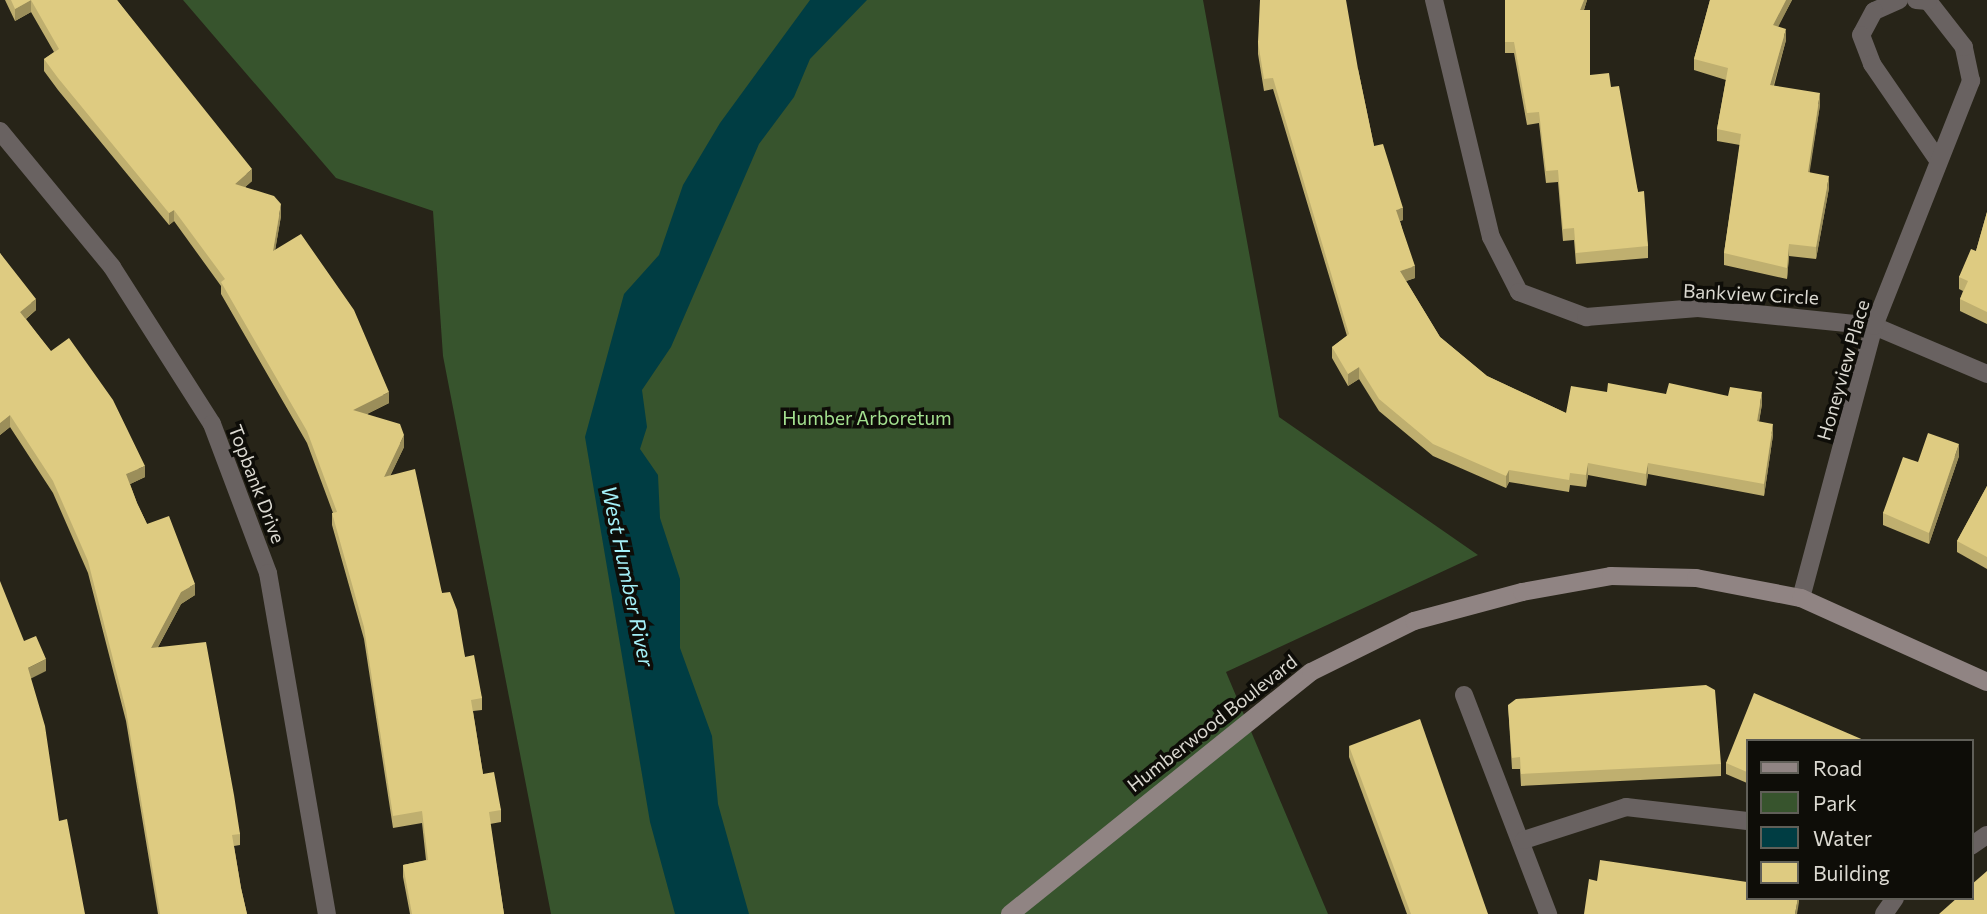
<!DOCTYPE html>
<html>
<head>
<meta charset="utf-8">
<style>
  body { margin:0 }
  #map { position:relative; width:1987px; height:914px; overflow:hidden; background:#272418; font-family:Commissioner,sans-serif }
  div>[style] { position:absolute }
  .green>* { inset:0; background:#37542d }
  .water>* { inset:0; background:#003d43 }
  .lane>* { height:18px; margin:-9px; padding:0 9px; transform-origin:9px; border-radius:9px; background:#696261 }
  .street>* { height:18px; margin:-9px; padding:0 9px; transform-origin:9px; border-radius:9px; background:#696261 }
  .secondary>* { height:18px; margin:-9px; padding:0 9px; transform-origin:9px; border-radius:9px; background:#908483 }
  .wall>* { inset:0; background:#bfaf6f }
  .shaded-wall>* { inset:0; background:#9b8e5a }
  .building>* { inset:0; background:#decb81 }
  span { translate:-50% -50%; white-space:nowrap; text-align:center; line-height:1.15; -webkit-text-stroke:7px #0e0d08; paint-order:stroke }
  .street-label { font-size:19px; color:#dbd9d1 }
  .park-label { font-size:19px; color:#a4e190 }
  .water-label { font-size:21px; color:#a4f0f8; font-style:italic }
  .legend { position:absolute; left:1746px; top:739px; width:228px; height:161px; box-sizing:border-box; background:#0e0d08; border:2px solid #605f58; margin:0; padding:9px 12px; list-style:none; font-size:21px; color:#dbd9d1 }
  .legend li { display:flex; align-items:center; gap:14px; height:35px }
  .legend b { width:35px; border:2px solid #605f58 }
</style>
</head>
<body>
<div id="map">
  <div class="green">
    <div style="clip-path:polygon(183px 0,1203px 0,1279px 417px,1478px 555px,1226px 672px,1328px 914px,551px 914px,443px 356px,433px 211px,336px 178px)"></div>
  </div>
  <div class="water">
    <div style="clip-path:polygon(810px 0,867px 0,810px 59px,794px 97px,759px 144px,671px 347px,642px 390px,647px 427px,640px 449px,658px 475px,660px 518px,680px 579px,680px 648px,712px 736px,718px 804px,749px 914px,675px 914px,650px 822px,585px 437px,624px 294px,659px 255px,683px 185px,720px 123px)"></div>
  </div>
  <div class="lane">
    <div style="left:1464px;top:695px;width:235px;rotate:69deg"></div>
    <div style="left:1524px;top:840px;width:107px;rotate:-17.9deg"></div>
    <div style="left:1626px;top:807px;width:122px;rotate:6.6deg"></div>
    <div style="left:1971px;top:846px;width:19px;rotate:-35deg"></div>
    <div style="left:1884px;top:914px;width:19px;rotate:-55deg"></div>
  </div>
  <div class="street">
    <div style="left:1434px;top:0;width:244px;rotate:76.5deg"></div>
    <div style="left:1491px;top:237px;width:62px;rotate:63deg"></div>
    <div style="left:1519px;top:292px;width:72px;rotate:20.5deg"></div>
    <div style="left:1586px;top:317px;width:112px;rotate:-4.6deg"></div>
    <div style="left:1698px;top:308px;width:177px;rotate:5.8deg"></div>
    <div style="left:1874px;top:326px;width:123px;rotate:23deg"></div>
    <div style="left:1899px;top:0;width:27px;rotate:156deg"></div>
    <div style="left:1874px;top:11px;width:27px;rotate:118deg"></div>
    <div style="left:1861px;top:35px;width:31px;rotate:69deg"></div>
    <div style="left:1872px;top:64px;width:113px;rotate:55.5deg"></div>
    <div style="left:0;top:131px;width:176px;rotate:50.5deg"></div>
    <div style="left:112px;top:267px;width:186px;rotate:57.5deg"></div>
    <div style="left:212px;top:424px;width:159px;rotate:69.4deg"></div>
    <div style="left:268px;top:573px;width:346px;rotate:80.2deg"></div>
    <div style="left:1801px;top:598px;width:282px;rotate:-75deg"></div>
    <div style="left:1874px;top:326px;width:264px;rotate:-68.4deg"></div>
    <div style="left:1971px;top:81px;width:35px;rotate:-102deg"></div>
    <div style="left:1964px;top:47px;width:58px;rotate:-128deg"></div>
    <div style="left:1928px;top:1px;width:12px;rotate:-175deg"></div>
  </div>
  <div class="secondary">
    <div style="left:1010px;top:914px;width:386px;rotate:-38.8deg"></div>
    <div style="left:1311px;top:672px;width:115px;rotate:-26.3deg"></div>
    <div style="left:1414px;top:621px;width:112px;rotate:-15deg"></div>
    <div style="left:1522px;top:592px;width:90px;rotate:-10.2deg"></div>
    <div style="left:1611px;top:576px;width:85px;rotate:1.3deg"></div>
    <div style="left:1696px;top:578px;width:107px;rotate:10.8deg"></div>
    <div style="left:1801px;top:598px;width:204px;rotate:24.3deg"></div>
  </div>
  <div class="wall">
    <div style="clip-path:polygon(5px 0,117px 0,252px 181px,245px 187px,281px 216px,275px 250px,389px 403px,367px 414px,404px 447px,390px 476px,442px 593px,465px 657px,482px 698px,482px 710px,473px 711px,483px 774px,501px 810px,501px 822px,490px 824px,504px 914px,410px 914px,403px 877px,403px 865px,426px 860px,422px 823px,393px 828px,364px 639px,332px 525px,332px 513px,333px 513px,307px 443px,221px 294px,221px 286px,174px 221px,169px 225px,58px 90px,44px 71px,44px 59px,54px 52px,31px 12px,15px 21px)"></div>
    <div style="clip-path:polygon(1587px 0,1584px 10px,1590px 75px,1611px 87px,1638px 192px,1648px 246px,1648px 258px,1576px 264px,1574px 240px,1563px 241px,1558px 182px,1546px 183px,1539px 123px,1527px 125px,1514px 53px,1505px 53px,1505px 2px)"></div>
    <div style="clip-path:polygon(1709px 0,1792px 0,1778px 26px,1786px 40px,1774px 86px,1820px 105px,1809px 172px,1829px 188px,1816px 259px,1789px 256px,1787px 279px,1724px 265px,1724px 253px,1740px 145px,1717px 141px,1717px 129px,1726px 80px,1694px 70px,1694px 59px,1710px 0)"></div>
    <div style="clip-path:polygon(1258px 42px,1358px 69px,1374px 146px,1403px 220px,1400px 221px,1415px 278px,1406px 281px,1440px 337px,1487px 376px,1566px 413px,1607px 392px,1666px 394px,1762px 404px,1759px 422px,1773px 435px,1764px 496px,1648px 474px,1646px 486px,1588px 475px,1586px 487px,1570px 485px,1569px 492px,1509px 482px,1506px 488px,1433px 456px,1379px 411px,1359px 379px,1348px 386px,1332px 358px,1332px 347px,1347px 336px,1273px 89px,1264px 91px,1258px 54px)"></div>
    <div style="clip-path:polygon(1987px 212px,1987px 324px,1960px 311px,1960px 299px,1963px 291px,1959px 289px,1959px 277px,1976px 251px)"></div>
    <div style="clip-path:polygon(0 253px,36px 310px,26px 319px,145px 477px,130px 484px,137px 503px,147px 524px,195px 595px,181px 604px,158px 647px,240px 834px,240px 845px,234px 846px,241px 888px,247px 914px,158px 914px,126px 721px,88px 573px,53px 493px,10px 427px,0 435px)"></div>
    <div style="clip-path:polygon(1959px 456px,1929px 544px,1883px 525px,1883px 513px,1918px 462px)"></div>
    <div style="clip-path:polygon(1987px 486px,1987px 569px,1957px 552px,1957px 541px)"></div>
    <div style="clip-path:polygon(1508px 705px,1721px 764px,1721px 776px,1521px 786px,1520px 769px,1512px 769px)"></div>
    <div style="clip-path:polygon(1747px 741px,1747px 783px,1726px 774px,1726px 763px)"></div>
    <div style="clip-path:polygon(1349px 746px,1488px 914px,1407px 914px,1349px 757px)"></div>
  </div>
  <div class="shaded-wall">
    <div style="clip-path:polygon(31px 0,31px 12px,15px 21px,15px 9px)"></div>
    <div style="clip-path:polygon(1584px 0,1587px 0,1580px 22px,1580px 10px)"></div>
    <div style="clip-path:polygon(1786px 0,1792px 0,1773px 37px,1773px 25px)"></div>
    <div style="clip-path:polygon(1786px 29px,1786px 40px,1770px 97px,1770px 85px)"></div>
    <div style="clip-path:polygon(1820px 93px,1820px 105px,1808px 183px,1808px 172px)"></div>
    <div style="clip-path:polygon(252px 169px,252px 181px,235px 196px,235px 184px)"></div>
    <div style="clip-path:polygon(1829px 176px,1829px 188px,1816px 259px,1816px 247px)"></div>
    <div style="clip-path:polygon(281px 204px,281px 216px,273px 263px,273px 251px)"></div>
    <div style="clip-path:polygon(1403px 208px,1403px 220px,1396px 222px,1396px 210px)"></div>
    <div style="clip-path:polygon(174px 210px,174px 221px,169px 225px,169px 213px)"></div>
    <div style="clip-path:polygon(1789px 244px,1789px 256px,1787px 279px,1787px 268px)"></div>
    <div style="clip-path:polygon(1415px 266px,1415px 278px,1400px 283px,1400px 271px)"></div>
    <div style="clip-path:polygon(36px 299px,36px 310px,20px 323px,20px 312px)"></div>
    <div style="clip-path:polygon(1359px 367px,1359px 379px,1348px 386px,1348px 374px)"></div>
    <div style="clip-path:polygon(389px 392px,389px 403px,353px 421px,353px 410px)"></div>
    <div style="clip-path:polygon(1762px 392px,1762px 404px,1757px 433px,1757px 421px)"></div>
    <div style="clip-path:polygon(10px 415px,10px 427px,0 435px,0 423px)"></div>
    <div style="clip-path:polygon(1773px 424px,1773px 435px,1764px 496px,1764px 484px)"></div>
    <div style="clip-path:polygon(404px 435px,404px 447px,384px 489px,384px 477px)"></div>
    <div style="clip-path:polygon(1959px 444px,1959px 456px,1929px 544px,1929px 533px)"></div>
    <div style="clip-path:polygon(1588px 463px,1588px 475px,1586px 487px,1586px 475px)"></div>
    <div style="clip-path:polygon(1648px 463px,1648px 474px,1646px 486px,1646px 474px)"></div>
    <div style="clip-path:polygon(145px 466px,145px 477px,126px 486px,126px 474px)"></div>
    <div style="clip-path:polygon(1509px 470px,1509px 482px,1506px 488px,1506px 476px)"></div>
    <div style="clip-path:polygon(195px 584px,195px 595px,181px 604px,151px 660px,151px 648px,181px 592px)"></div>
    <div style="clip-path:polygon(46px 659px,46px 671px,28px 680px,28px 668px)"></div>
    <div style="clip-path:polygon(1798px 898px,1799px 898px,1799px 902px,1797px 914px,1795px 914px)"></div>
  </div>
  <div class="building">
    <div style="clip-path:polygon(11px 0,117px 0,252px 169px,235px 184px,274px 196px,281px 204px,273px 251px,301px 234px,354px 310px,389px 392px,353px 410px,400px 424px,404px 435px,384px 477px,415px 469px,442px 593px,450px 592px,457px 610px,465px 657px,474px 655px,482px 698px,471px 700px,483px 774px,494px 772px,501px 810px,489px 812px,504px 914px,412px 914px,403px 865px,428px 860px,422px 811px,393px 816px,364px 627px,332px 513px,337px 512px,307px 431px,221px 282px,225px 279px,174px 210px,169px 213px,58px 78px,44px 59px,59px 49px,31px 0,15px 9px)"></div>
    <div style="clip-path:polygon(1260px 0,1346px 0,1358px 69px,1374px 146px,1383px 144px,1403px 208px,1396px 210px,1415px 266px,1400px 271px,1440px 337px,1487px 376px,1566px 413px,1571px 386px,1607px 392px,1608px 383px,1666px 394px,1669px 383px,1728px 396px,1730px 387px,1762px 392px,1757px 421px,1773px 424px,1764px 484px,1648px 463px,1646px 474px,1588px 463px,1586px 475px,1570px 473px,1569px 480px,1509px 470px,1506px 476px,1433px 444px,1379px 399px,1359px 367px,1348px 374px,1332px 347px,1349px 334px,1273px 78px,1264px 79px,1258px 42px)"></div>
    <div style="clip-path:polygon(1505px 0,1584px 0,1580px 10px,1590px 10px,1590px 75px,1609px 73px,1611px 87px,1619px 86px,1638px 192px,1644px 191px,1648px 246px,1576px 253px,1574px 228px,1563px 229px,1558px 170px,1546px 171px,1539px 112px,1527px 113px,1514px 42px,1505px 42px)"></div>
    <div style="clip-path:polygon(1710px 0,1786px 0,1773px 25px,1786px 29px,1770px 85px,1820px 93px,1808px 172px,1829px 176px,1816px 247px,1789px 244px,1787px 268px,1724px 253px,1741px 134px,1717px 129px,1728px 68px,1694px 59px)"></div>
    <div style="clip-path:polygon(1987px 212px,1987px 312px,1960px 299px,1968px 281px,1959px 277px,1971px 249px,1976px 251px)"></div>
    <div style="clip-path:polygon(0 253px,36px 299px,20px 312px,51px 351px,69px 338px,113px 400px,145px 466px,126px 474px,137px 503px,147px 524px,169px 516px,195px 584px,181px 592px,151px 648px,206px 642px,234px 795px,240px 834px,232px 835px,241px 888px,247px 914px,160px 914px,126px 710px,88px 561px,53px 481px,10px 415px,0 423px)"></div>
    <div style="clip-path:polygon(1928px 433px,1959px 444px,1929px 533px,1883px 513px,1903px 457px,1918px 462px)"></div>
    <div style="clip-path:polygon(1987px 486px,1987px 557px,1957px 541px)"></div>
    <div style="clip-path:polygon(0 581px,24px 641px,36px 636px,46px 659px,28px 668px,45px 726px,59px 821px,67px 819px,85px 914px,0 914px)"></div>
    <div style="clip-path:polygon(1706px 685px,1715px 690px,1721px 764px,1521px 774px,1520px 757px,1512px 758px,1508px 705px,1516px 699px)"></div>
    <div style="clip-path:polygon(1754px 693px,1866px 741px,1747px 741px,1747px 772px,1726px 763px)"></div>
    <div style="clip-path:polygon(1420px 719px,1488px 914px,1411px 914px,1349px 746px)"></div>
    <div style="clip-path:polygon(1600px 860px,1747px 882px,1747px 898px,1798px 898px,1795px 914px,1584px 914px,1589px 879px,1597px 881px)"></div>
    <div style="clip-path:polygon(1987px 871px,1987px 914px,1939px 914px,1957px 898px,1971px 898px,1971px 885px)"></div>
  </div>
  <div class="street-label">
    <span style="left:1751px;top:294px;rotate:3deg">Bankview Circle</span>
    <span style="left:1843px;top:370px;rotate:-74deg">Honeyview Place</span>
    <span style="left:257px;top:484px;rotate:69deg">Topbank Drive</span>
    <span style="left:1212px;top:723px;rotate:-38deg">Humberwood Boulevard</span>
  </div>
  <div class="park-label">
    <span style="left:867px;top:418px">Humber Arboretum</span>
  </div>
  <div class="water-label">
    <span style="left:628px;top:576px;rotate:78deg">West Humber River</span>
  </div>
  <ul class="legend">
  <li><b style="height:9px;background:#908483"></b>Road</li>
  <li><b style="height:19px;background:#37542d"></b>Park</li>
  <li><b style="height:19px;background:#003d43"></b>Water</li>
  <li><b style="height:19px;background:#decb81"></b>Building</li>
  </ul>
</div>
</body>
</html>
